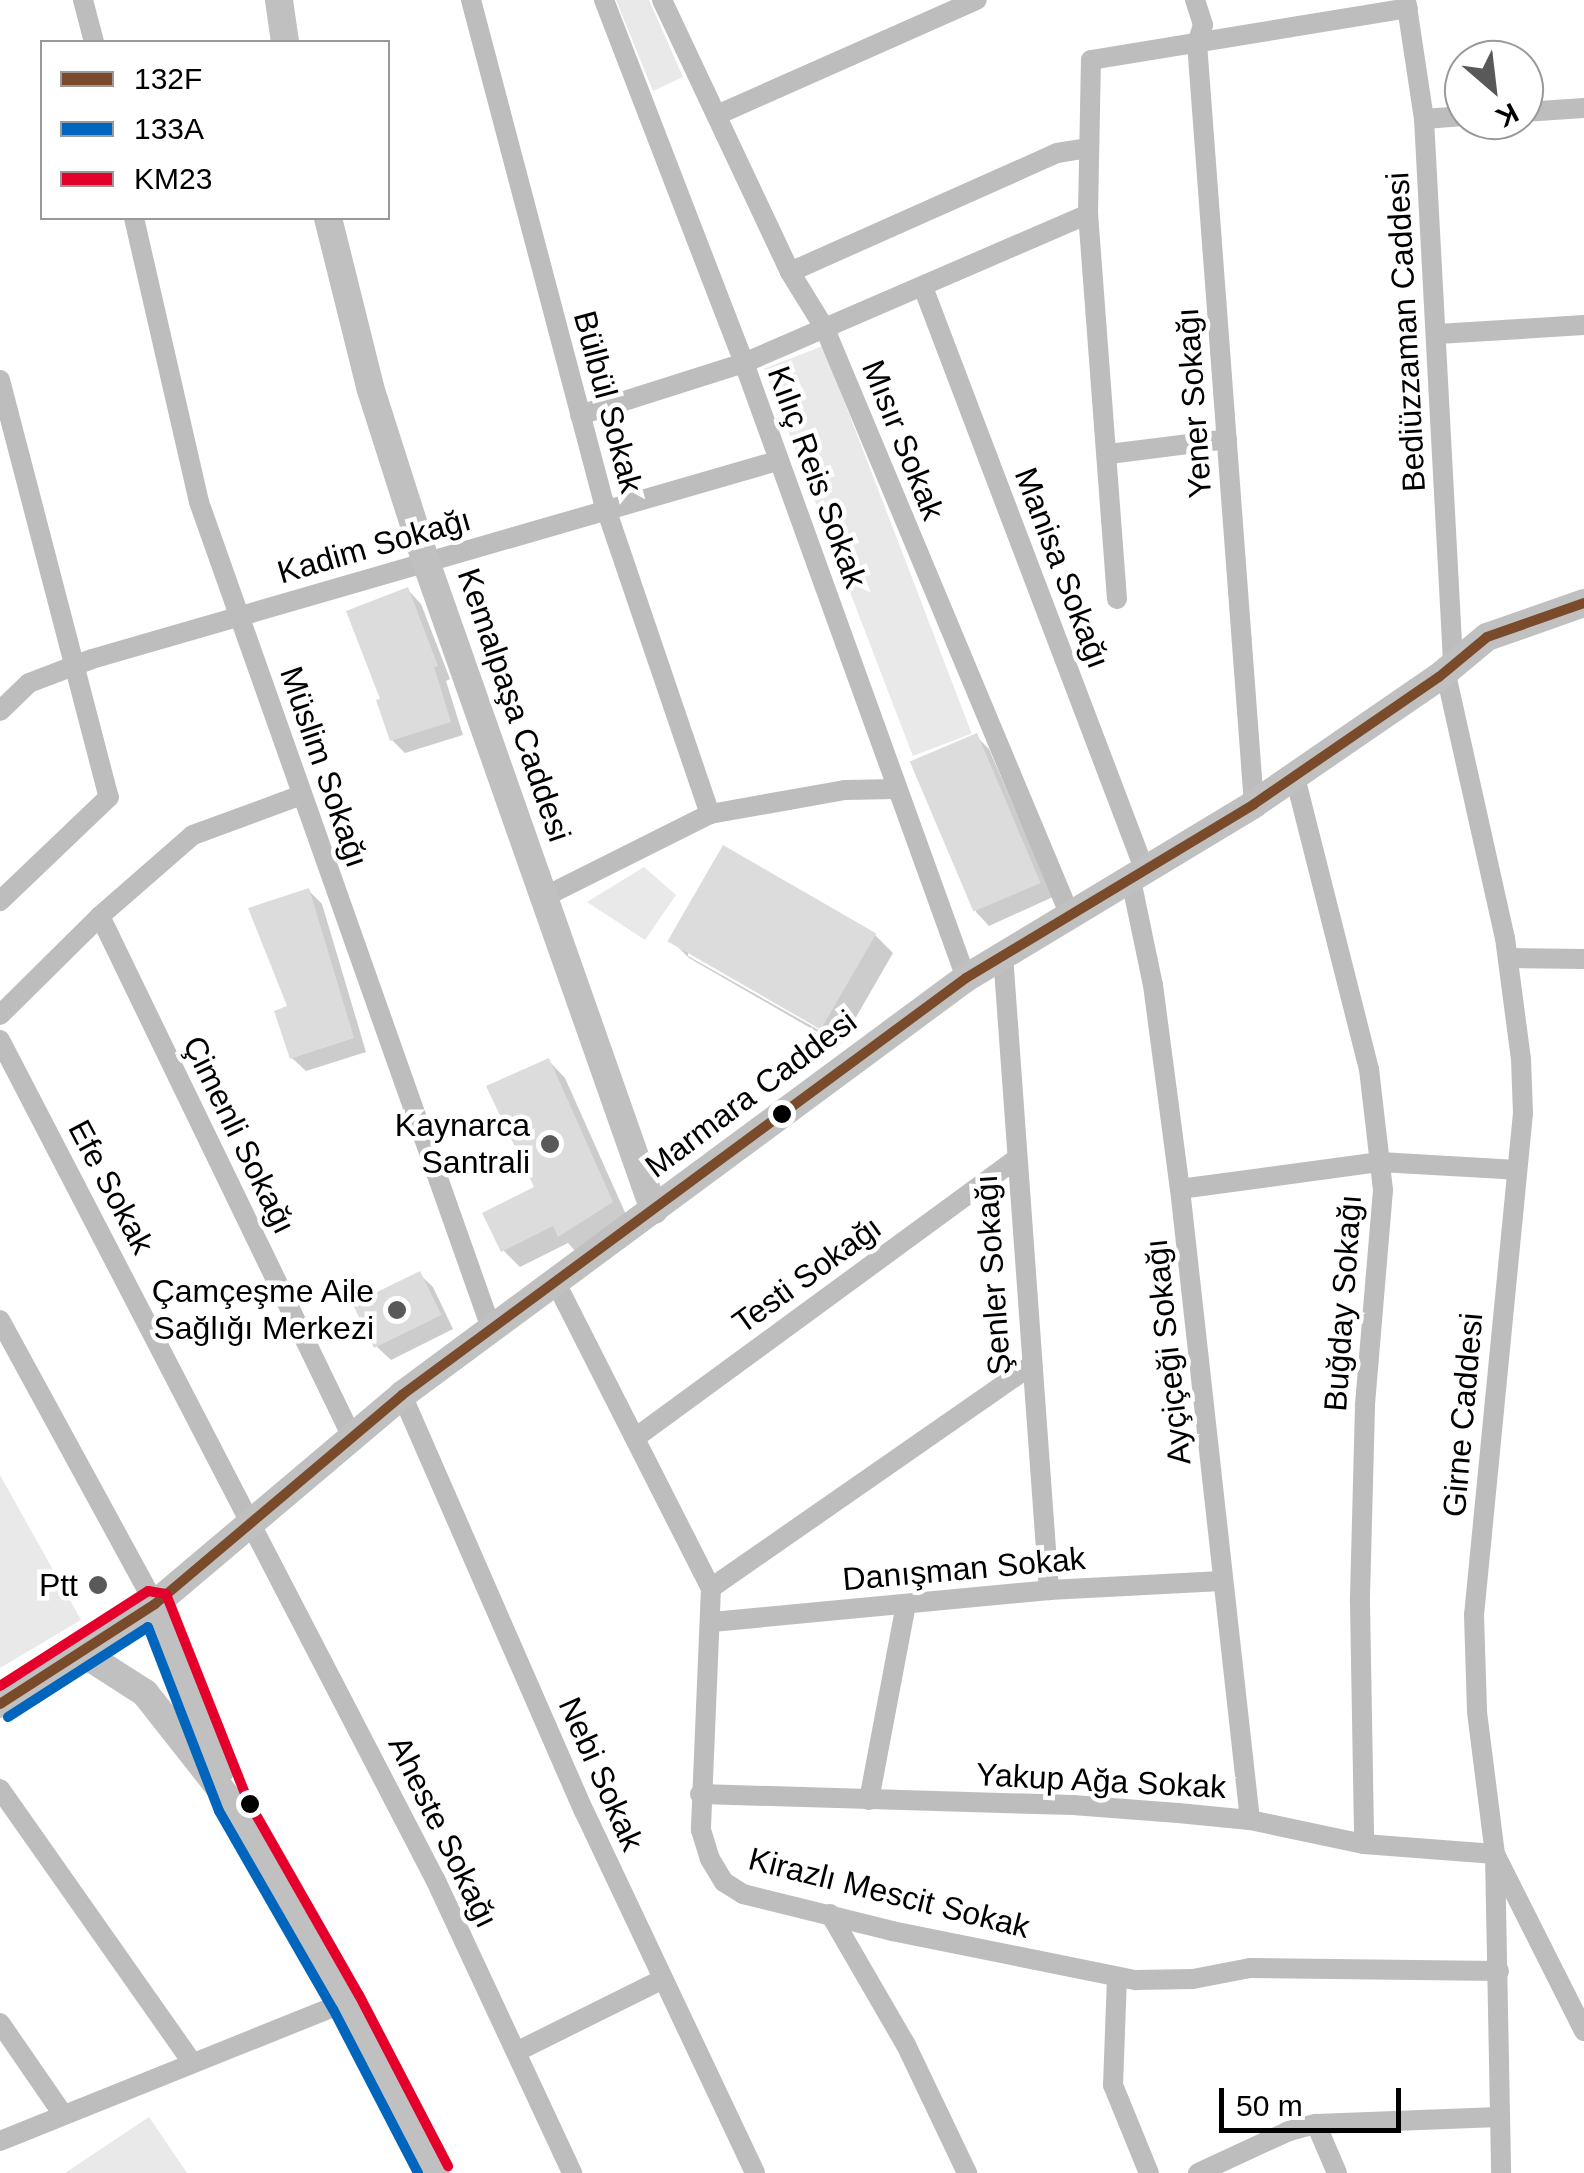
<!DOCTYPE html>
<html>
<head>
<meta charset="utf-8">
<style>
  body { margin:0 }
  #map { position:relative; width:1584px; height:2173px; overflow:hidden; background:#fff; font-family:Helvetica,sans-serif }
  div>[style] { position:absolute }
  .green>* { inset:0; background:#e9e9e9; transform-origin:0 0 }
  .shadow>* { inset:0; background:#0003 }
  .building>* { inset:0; background:#dcdcdc; transform-origin:0 0 }
  .street>* { height:20px; margin:-10px; padding:0 10px; transform-origin:10px; border-radius:10px; background:#bdbdbd }
  .secondary>* { height:28px; margin:-14px; padding:0 14px; transform-origin:14px; border-radius:14px; background:#c0c0c0 }
  .bus-1>* { height:10px; margin:-5px; padding:0 5px; transform-origin:5px; border-radius:5px; background:#7a4b2a }
  .bus-2>* { height:10px; margin:-5px; padding:0 5px; transform-origin:5px; border-radius:5px; background:#0065bd }
  .bus-3>* { height:10px; margin:-5px; padding:0 5px; transform-origin:5px; border-radius:5px; background:#e4002b }
  .dots>* { width:28px; height:28px; translate:-50% -50%; box-sizing:border-box; border:5px solid #fff; border-radius:50% }
  span { translate:-50% -50%; white-space:nowrap; text-align:center; line-height:1.15; -webkit-text-stroke:9px #fff; paint-order:stroke }
  .street-label { font-size:32px; color:#000 }
  .poi-label { font-size:32px; color:#000 }
  .right { translate:-100% -50%; text-align:right }
  .legend { position:absolute; left:40px; top:40px; width:350px; height:180px; box-sizing:border-box; background:#fff; border:2px solid #999; margin:0; padding:12px 18px; list-style:none; font-size:30px; color:#000 }
  .legend li { display:flex; align-items:center; gap:20px; height:50px }
  .legend b { width:50px; border:2px solid #999 }
  .north { position:absolute; left:1444px; top:40px; width:100px; height:100px; box-sizing:border-box; background:#fff; border:2px solid #999; border-radius:50%; rotate:152deg; font-size:28px; font-weight:700; line-height:40px; text-align:center; color:#000 }
  .north::after { content:''; display:block; margin:auto; width:35px; height:45px; background:#595959; clip-path:polygon(50% 0,100% 100%,50% 72%,0 100%) }
  .scale { position:absolute; left:1219px; top:2088px; width:182px; height:45px; box-sizing:border-box; border:5px solid #000; border-top:0; padding-left:12px; font-size:30px; line-height:35px; white-space:nowrap; color:#000; -webkit-text-stroke:8px #fff; paint-order:stroke }
</style>
</head>
<body>
<div id="map">
  <div class="green">
    <div style="clip-path:polygon(616px 0,649px 0,683px 77px,653px 91px)"></div>
    <div style="left:823px;top:346px;width:415px;height:63px;rotate:69deg"></div>
    <div style="clip-path:polygon(644px 867px,676px 895px,645px 940px,587px 902px)"></div>
    <div style="clip-path:polygon(0 1475px,81px 1620px,0 1668px)"></div>
    <div style="clip-path:polygon(149px 2117px,187px 2173px,65px 2173px)"></div>
  </div>
  <div class="shadow">
    <div style="clip-path:polygon(408px 590px,421px 604px,450px 679px,446px 681px,463px 735px,405px 753px,392px 740px)"></div>
    <div style="clip-path:polygon(976px 736px,989px 749px,1053px 897px,989px 926px,976px 912px)"></div>
    <div style="clip-path:polygon(309px 891px,322px 904px,366px 1052px,306px 1071px,292px 1058px)"></div>
    <div style="clip-path:polygon(evenodd,875px 935px,893px 953px,840px 1045px,689px 958px,671px 940px,875px 935px,688px 950px,834px 1033px,831px 1037px,688px 956px,688px 950px)"></div>
    <div style="clip-path:polygon(549px 1061px,565px 1078px,628px 1219px,576px 1252px,568px 1243px,520px 1267px,503px 1250px,538px 1189px)"></div>
    <div style="clip-path:polygon(419px 1274px,433px 1287px,453px 1329px,391px 1360px,377px 1347px)"></div>
  </div>
  <div class="building">
    <div style="clip-path:polygon(408px 587px,438px 666px,434px 667px,451px 722px,390px 741px,376px 700px,380px 699px,346px 611px)"></div>
    <div style="left:977px;top:733px;width:163px;height:73px;rotate:67deg"></div>
    <div style="left:723px;top:845px;width:177px;height:111px;rotate:30deg"></div>
    <div style="clip-path:polygon(309px 888px,354px 1038px,290px 1059px,274px 1011px,287px 1006px,248px 908px)"></div>
    <div style="clip-path:polygon(549px 1058px,613px 1202px,558px 1237px,553px 1226px,501px 1252px,482px 1213px,534px 1187px,486px 1086px)"></div>
    <div style="left:420px;top:1271px;width:49px;height:75px;rotate:64deg"></div>
  </div>
  <div class="street">
    <div style="left:83px;top:0;width:43px;rotate:75.3deg"></div>
    <div style="left:471px;top:0;width:517px;rotate:75.21deg"></div>
    <div style="left:603px;top:500px;width:332px;rotate:71.2deg"></div>
    <div style="left:604px;top:0;width:389px;rotate:68.9deg"></div>
    <div style="left:744px;top:363px;width:654px;rotate:70.15deg"></div>
    <div style="left:662px;top:0;width:301px;rotate:64.8deg"></div>
    <div style="left:790px;top:272px;width:67px;rotate:58.4deg"></div>
    <div style="left:825px;top:329px;width:633px;rotate:67.32deg"></div>
    <div style="left:1195px;top:0;width:26px;rotate:72deg"></div>
    <div style="left:1203px;top:25px;width:19px;rotate:108deg"></div>
    <div style="left:1197px;top:43px;width:763px;rotate:85.72deg"></div>
    <div style="left:1406px;top:0;width:120px;rotate:81.4deg"></div>
    <div style="left:1424px;top:119px;width:544px;rotate:86.94deg"></div>
    <div style="left:1524px;top:112px;width:60px;rotate:-3.8deg"></div>
    <div style="left:717px;top:115px;width:284px;rotate:-23.9deg"></div>
    <div style="left:1424px;top:119px;width:40px;rotate:-4.3deg"></div>
    <div style="left:134px;top:218px;width:291px;rotate:77.1deg"></div>
    <div style="left:199px;top:502px;width:876px;rotate:70.53deg"></div>
    <div style="left:790px;top:272px;width:292px;rotate:-24deg"></div>
    <div style="left:1057px;top:153px;width:32px;rotate:-9deg"></div>
    <div style="left:923px;top:287px;width:625px;rotate:69.19deg"></div>
    <div style="left:1438px;top:334px;width:146px;rotate:-3.5deg"></div>
    <div style="left:0;top:380px;width:431px;rotate:75.4deg"></div>
    <div style="left:109px;top:797px;width:151px;rotate:136.3deg"></div>
    <div style="left:580px;top:415px;width:172px;rotate:-17.6deg"></div>
    <div style="left:744px;top:363px;width:375px;rotate:-23.4deg"></div>
    <div style="left:1109px;top:454px;width:119px;rotate:-7.2deg"></div>
    <div style="left:1117px;top:599px;width:386px;rotate:-94.3deg"></div>
    <div style="left:1088px;top:214px;width:154px;rotate:-88.9deg"></div>
    <div style="left:1091px;top:60px;width:321px;rotate:-9.3deg"></div>
    <div style="left:1445px;top:670px;width:275px;rotate:77.4deg"></div>
    <div style="left:1505px;top:938px;width:122px;rotate:82.5deg"></div>
    <div style="left:1521px;top:1059px;width:54px;rotate:87.9deg"></div>
    <div style="left:1523px;top:1113px;width:504px;rotate:95.57deg"></div>
    <div style="left:1474px;top:1615px;width:97px;rotate:88.2deg"></div>
    <div style="left:1477px;top:1712px;width:143px;rotate:82.8deg"></div>
    <div style="left:1495px;top:1854px;width:319px;rotate:88.9deg"></div>
    <div style="left:0;top:711px;width:40px;rotate:-44deg"></div>
    <div style="left:29px;top:683px;width:67px;rotate:-20.9deg"></div>
    <div style="left:92px;top:659px;width:713px;rotate:-16.12deg"></div>
    <div style="left:1295px;top:777px;width:301px;rotate:75.8deg"></div>
    <div style="left:1369px;top:1069px;width:122px;rotate:83.4deg"></div>
    <div style="left:1383px;top:1190px;width:217px;rotate:94.8deg"></div>
    <div style="left:1365px;top:1406px;width:197px;rotate:91.5deg"></div>
    <div style="left:1360px;top:1603px;width:241px;rotate:89deg"></div>
    <div style="left:1131px;top:880px;width:107px;rotate:78.2deg"></div>
    <div style="left:1153px;top:985px;width:206px;rotate:82.5deg"></div>
    <div style="left:1180px;top:1189px;width:635px;rotate:83.67deg"></div>
    <div style="left:544px;top:897px;width:186px;rotate:-26.6deg"></div>
    <div style="left:710px;top:814px;width:137px;rotate:-10.1deg"></div>
    <div style="left:845px;top:790px;width:51px;rotate:-1.1deg"></div>
    <div style="left:100px;top:916px;width:577px;rotate:64.19deg"></div>
    <div style="left:1003px;top:955px;width:637px;rotate:85.86deg"></div>
    <div style="left:1508px;top:958px;width:76px;rotate:0.8deg"></div>
    <div style="left:0;top:1015px;width:141px;rotate:-44.7deg"></div>
    <div style="left:100px;top:916px;width:123px;rotate:-41.1deg"></div>
    <div style="left:193px;top:835px;width:116px;rotate:-20.2deg"></div>
    <div style="left:0;top:1040px;width:947px;rotate:62.6deg"></div>
    <div style="left:436px;top:1881px;width:322px;rotate:65deg"></div>
    <div style="left:1180px;top:1189px;width:202px;rotate:-7.7deg"></div>
    <div style="left:1380px;top:1162px;width:137px;rotate:3.3deg"></div>
    <div style="left:556px;top:1283px;width:342px;rotate:63.1deg"></div>
    <div style="left:711px;top:1588px;width:242px;rotate:92.4deg"></div>
    <div style="left:701px;top:1830px;width:30px;rotate:73deg"></div>
    <div style="left:710px;top:1859px;width:27px;rotate:59deg"></div>
    <div style="left:724px;top:1882px;width:22px;rotate:32deg"></div>
    <div style="left:743px;top:1894px;width:154px;rotate:13.9deg"></div>
    <div style="left:892px;top:1931px;width:249px;rotate:11.4deg"></div>
    <div style="left:1136px;top:1980px;width:57px;rotate:-1deg"></div>
    <div style="left:1193px;top:1979px;width:58px;rotate:-10.9deg"></div>
    <div style="left:1250px;top:1968px;width:249px;rotate:0.7deg"></div>
    <div style="left:0;top:1320px;width:324px;rotate:61.4deg"></div>
    <div style="left:402px;top:1395px;width:454px;rotate:66.4deg"></div>
    <div style="left:584px;top:1811px;width:400px;rotate:64.7deg"></div>
    <div style="left:635px;top:1438px;width:469px;rotate:-36.2deg"></div>
    <div style="left:711px;top:1588px;width:389px;rotate:-34.8deg"></div>
    <div style="left:712px;top:1622px;width:339px;rotate:-5.4deg"></div>
    <div style="left:1049px;top:1590px;width:173px;rotate:-3deg"></div>
    <div style="left:0;top:1789px;width:332px;rotate:54.9deg"></div>
    <div style="left:700px;top:1794px;width:373px;rotate:1.7deg"></div>
    <div style="left:1073px;top:1805px;width:105px;rotate:4.4deg"></div>
    <div style="left:1178px;top:1813px;width:72px;rotate:5.6deg"></div>
    <div style="left:1250px;top:1820px;width:116px;rotate:11.9deg"></div>
    <div style="left:1364px;top:1844px;width:131px;rotate:4.4deg"></div>
    <div style="left:1495px;top:1854px;width:198px;rotate:63.3deg"></div>
    <div style="left:869px;top:1800px;width:198px;rotate:-79.3deg"></div>
    <div style="left:830px;top:1914px;width:151px;rotate:59.9deg"></div>
    <div style="left:906px;top:2045px;width:142px;rotate:64.5deg"></div>
    <div style="left:1117px;top:1977px;width:108px;rotate:92.1deg"></div>
    <div style="left:1113px;top:2085px;width:95px;rotate:67.8deg"></div>
    <div style="left:0;top:2023px;width:109px;rotate:55.4deg"></div>
    <div style="left:516px;top:2052px;width:162px;rotate:-26.4deg"></div>
    <div style="left:1316px;top:2124px;width:53px;rotate:66.8deg"></div>
    <div style="left:0;top:2141px;width:373px;rotate:-21.9deg"></div>
    <div style="left:1198px;top:2173px;width:100px;rotate:-24.8deg"></div>
    <div style="left:1289px;top:2131px;width:28px;rotate:-15deg"></div>
    <div style="left:1316px;top:2124px;width:183px;rotate:-2.2deg"></div>
  </div>
  <div class="secondary">
    <div style="left:279px;top:0;width:42px;rotate:81.9deg"></div>
    <div style="left:328px;top:218px;width:174px;rotate:76deg"></div>
    <div style="left:370px;top:387px;width:184px;rotate:72.3deg"></div>
    <div style="left:426px;top:562px;width:687px;rotate:70.62deg"></div>
    <div style="left:155px;top:1604px;width:179px;rotate:68.7deg"></div>
    <div style="left:81px;top:1652px;width:76px;rotate:32.6deg"></div>
    <div style="left:145px;top:1693px;width:142px;rotate:51.8deg"></div>
    <div style="left:233px;top:1805px;width:227px;rotate:60.2deg"></div>
    <div style="left:346px;top:2002px;width:193px;rotate:62.5deg"></div>
    <div style="left:0;top:1704px;width:184px;rotate:-32.8deg"></div>
    <div style="left:155px;top:1604px;width:324px;rotate:-40.2deg"></div>
    <div style="left:402px;top:1395px;width:701px;rotate:-36.48deg"></div>
    <div style="left:966px;top:978px;width:336px;rotate:-31.1deg"></div>
    <div style="left:1254px;top:804px;width:224px;rotate:-34.5deg"></div>
    <div style="left:1439px;top:677px;width:62px;rotate:-39.8deg"></div>
    <div style="left:1487px;top:637px;width:103px;rotate:-19.3deg"></div>
  </div>
  <div class="bus-1">
    <div style="left:0;top:1704px;width:184px;rotate:-32.8deg"></div>
    <div style="left:155px;top:1604px;width:324px;rotate:-40.2deg"></div>
    <div style="left:402px;top:1395px;width:701px;rotate:-36.48deg"></div>
    <div style="left:966px;top:978px;width:336px;rotate:-31.1deg"></div>
    <div style="left:1254px;top:804px;width:224px;rotate:-34.5deg"></div>
    <div style="left:1439px;top:677px;width:62px;rotate:-39.8deg"></div>
    <div style="left:1487px;top:637px;width:103px;rotate:-19.3deg"></div>
  </div>
  <div class="bus-2">
    <div style="left:8px;top:1717px;width:166px;rotate:-32.7deg"></div>
    <div style="left:148px;top:1627px;width:197px;rotate:68.9deg"></div>
    <div style="left:219px;top:1811px;width:228px;rotate:60.1deg"></div>
    <div style="left:333px;top:2009px;width:185px;rotate:62.6deg"></div>
  </div>
  <div class="bus-3">
    <div style="left:0;top:1686px;width:176px;rotate:-32.7deg"></div>
    <div style="left:148px;top:1591px;width:18px;rotate:9deg"></div>
    <div style="left:166px;top:1594px;width:220px;rotate:68.4deg"></div>
    <div style="left:247px;top:1799px;width:226px;rotate:60.3deg"></div>
    <div style="left:359px;top:1995px;width:193px;rotate:62.5deg"></div>
  </div>
  <div class="dots">
    <div style="left:782px;top:1114px;background:#000"></div>
    <div style="left:550px;top:1144px;background:#595959"></div>
    <div style="left:397px;top:1310px;background:#595959"></div>
    <div style="left:98px;top:1585px;background:#595959"></div>
    <div style="left:250px;top:1804px;background:#000"></div>
  </div>
  <div class="street-label">
    <span style="left:1406px;top:332px;rotate:-93deg">Bediüzzaman Caddesi</span>
    <span style="left:608px;top:402px;rotate:75deg">Bülbül Sokak</span>
    <span style="left:1194px;top:403px;rotate:-94deg">Yener Sokağı</span>
    <span style="left:903px;top:440px;rotate:68deg">Mısır Sokak</span>
    <span style="left:817px;top:477px;rotate:70deg">Kılıç Reis Sokak</span>
    <span style="left:374px;top:546px;rotate:-16deg">Kadim Sokağı</span>
    <span style="left:1062px;top:568px;rotate:69deg">Manisa Sokağı</span>
    <span style="left:514px;top:705px;rotate:71deg">Kemalpaşa Caddesi</span>
    <span style="left:324px;top:767px;rotate:71deg">Müslim Sokağı</span>
    <span style="left:751px;top:1094px;rotate:-37deg">Marmara Caddesi</span>
    <span style="left:239px;top:1135px;rotate:64deg">Çimenli Sokağı</span>
    <span style="left:111px;top:1187px;rotate:62deg">Efe Sokak</span>
    <span style="left:807px;top:1275px;rotate:-36deg">Testi Sokağı</span>
    <span style="left:993px;top:1275px;rotate:-94deg">Şenler Sokağı</span>
    <span style="left:1343px;top:1303px;rotate:-86deg">Buğday Sokağı</span>
    <span style="left:1168px;top:1352px;rotate:-96deg">Ayçiçeği Sokağı</span>
    <span style="left:1463px;top:1415px;rotate:-85deg">Girne Caddesi</span>
    <span style="left:964px;top:1569px;rotate:-5deg">Danışman Sokak</span>
    <span style="left:601px;top:1774px;rotate:66deg">Nebi Sokak</span>
    <span style="left:1101px;top:1781px;rotate:3deg">Yakup Ağa Sokak</span>
    <span style="left:443px;top:1832px;rotate:64deg">Aheste Sokağı</span>
    <span style="left:889px;top:1893px;rotate:14deg">Kirazlı Mescit Sokak</span>
  </div>
  <div class="poi-label">
    <span class="right" style="left:530px;top:1144px">Kaynarca<br>Santrali</span>
    <span class="right" style="left:374px;top:1310px">Çamçeşme Aile<br>Sağlığı Merkezi</span>
    <span class="right" style="left:78px;top:1585px">Ptt</span>
  </div>
  <ul class="legend">
  <li><b style="height:12px;background:#7a4b2a"></b>132F</li>
  <li><b style="height:12px;background:#0065bd"></b>133A</li>
  <li><b style="height:12px;background:#e4002b"></b>KM23</li>
  </ul>
  <div class="north">K</div>
  <div class="scale">50 m</div>
</div>
</body>
</html>
